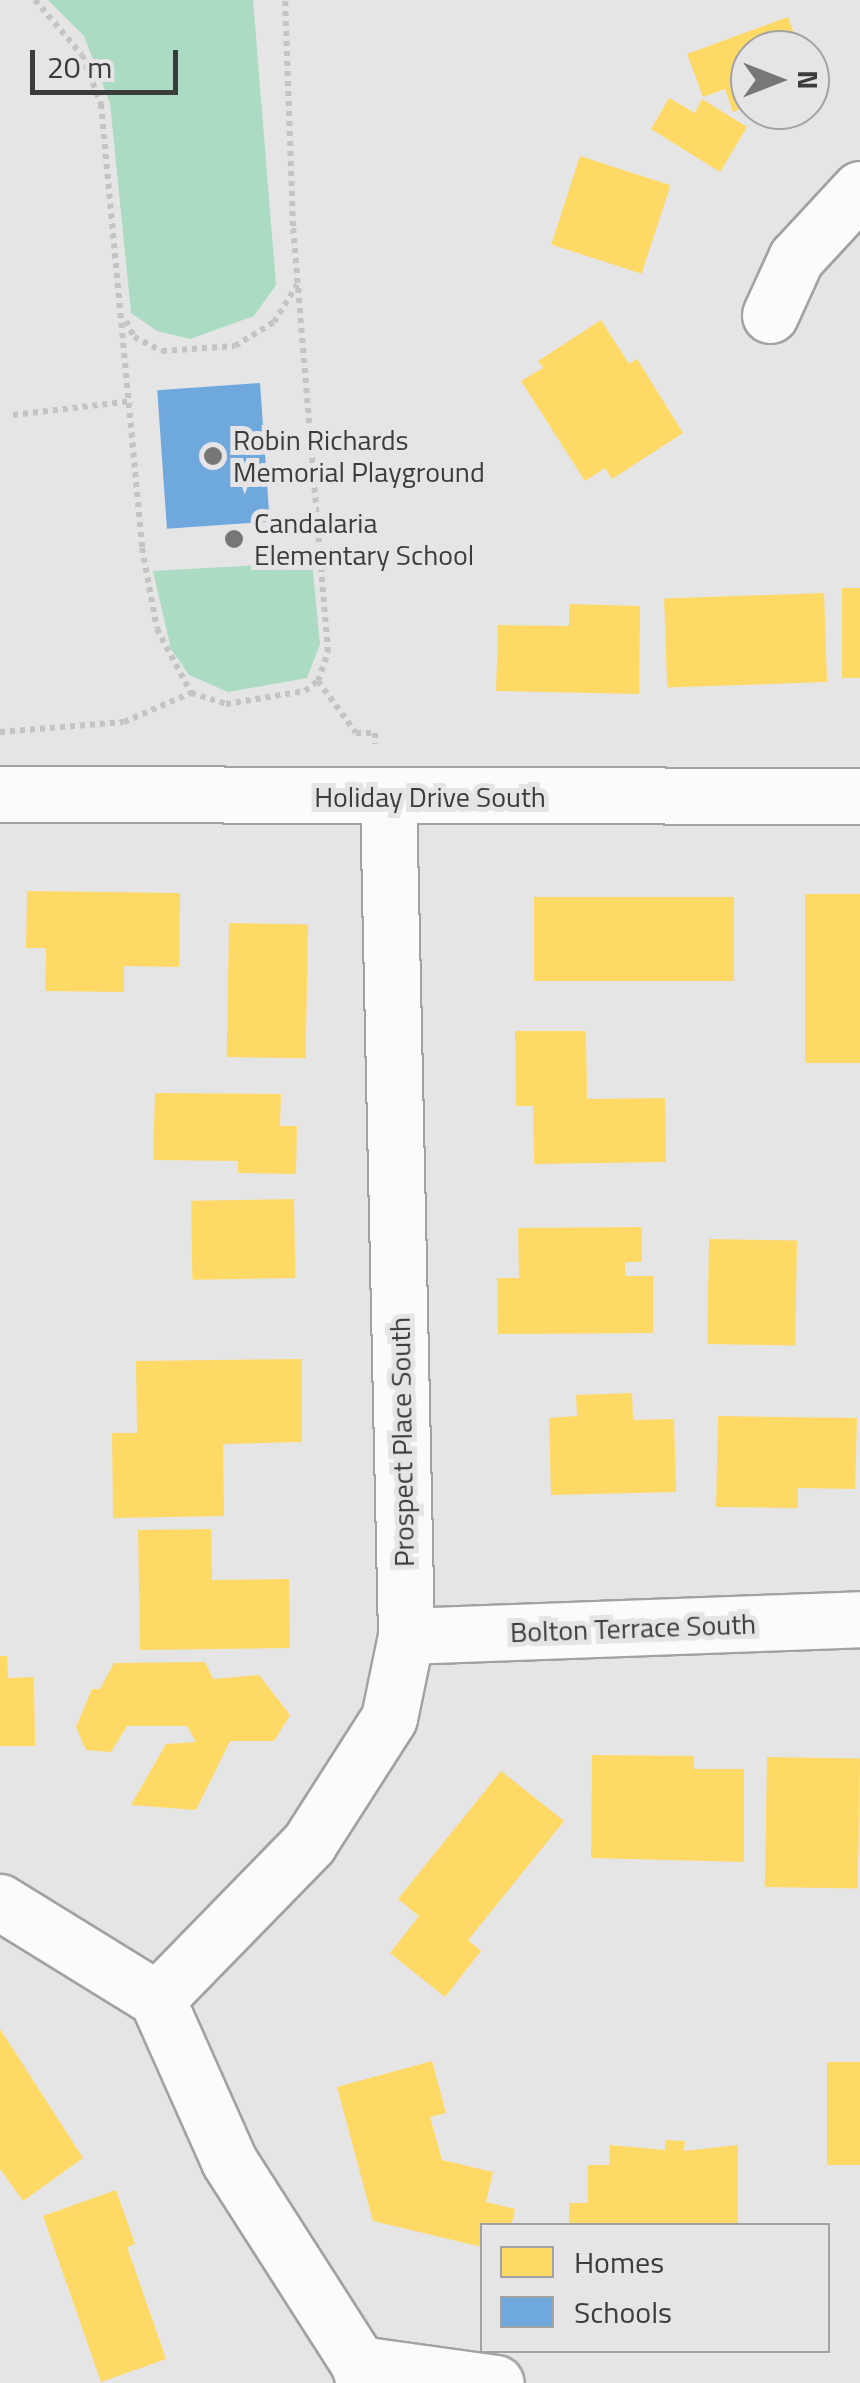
<!DOCTYPE html>
<html>
<head>
<meta charset="utf-8">
<style>
  body { margin:0 }
  #map { position:relative; width:860px; height:2383px; overflow:hidden; background:#e6e5e6; font-family:"Titillium Web",sans-serif }
  div>[style] { position:absolute }
  .green>* { inset:0; background:#acdbc3 }
  .homes>* { inset:0; background:#ffd966; transform-origin:0 0 }
  .schools>* { inset:0; background:#6fa8dc; transform-origin:0 0 }
  .path>* { height:6px; margin-top:-3px; transform-origin:0; background:repeating-linear-gradient(90deg,#c4c4c4 0 5px,transparent 0 10px) }
  .roads { filter:drop-shadow(2px 0 #a2a2a2) drop-shadow(-2px 0 #a2a2a2) drop-shadow(0 2px #a2a2a2) drop-shadow(0 -2px #a2a2a2) }
  .minor>* { height:55px; margin:-27.5px; padding:0 27.5px; transform-origin:27.5px; border-radius:27.5px; background:#fbfbfb }
  .dots>* { width:28px; height:28px; translate:-50% -50%; box-sizing:border-box; border:5px solid #e6e4e7; border-radius:50% }
  span { translate:-50% -50%; white-space:nowrap; text-align:center; line-height:1.15; -webkit-text-stroke:10px #e6e4e7; paint-order:stroke }
  .poi-label { font-size:28px; color:#3d3c3d }
  .left { translate:0 -50%; text-align:left }
  .street-label { font-size:28px; color:#3d3c3d }
  .legend { position:absolute; left:480px; top:2223px; width:350px; height:130px; box-sizing:border-box; background:#e6e4e7; border:2px solid #a2a1a3; margin:0; padding:12px 18px; list-style:none; font-size:30px; color:#3d3c3d }
  .legend li { display:flex; align-items:center; gap:20px; height:50px }
  .legend b { width:50px; border:2px solid #a2a1a3 }
  .north { position:absolute; left:730px; top:30px; width:100px; height:100px; box-sizing:border-box; background:#e6e4e7; border:2px solid #a2a1a3; border-radius:50%; rotate:90deg; font-size:28px; font-weight:700; line-height:40px; text-align:center; color:#3d3c3d }
  .north::after { content:''; display:block; margin:auto; width:35px; height:45px; background:#787778; clip-path:polygon(50% 0,100% 100%,50% 72%,0 100%) }
  .scale { position:absolute; left:30px; top:50px; width:148px; height:45px; box-sizing:border-box; border:5px solid #3d3c3d; border-top:0; padding-left:12px; font-size:30px; line-height:35px; white-space:nowrap; color:#3d3c3d; -webkit-text-stroke:8px #e6e4e7; paint-order:stroke }
</style>
</head>
<body>
<div id="map">
  <div class="green">
    <div style="clip-path:polygon(48px 0,253px 0,276px 285px,254px 316px,190px 339px,157px 331px,131px 313px,110px 103px,84px 36px)"></div>
    <div style="clip-path:polygon(312px 562px,320px 644px,307px 678px,228px 692px,189px 675px,171px 649px,153px 571px)"></div>
  </div>
  <div class="homes">
    <div style="clip-path:polygon(788px 17px,800px 50px,750px 50px,750px 105px,733px 112px,725px 89px,703px 97px,687px 54px)"></div>
    <div style="clip-path:polygon(669px 98px,695px 113px,702px 99px,747px 127px,720px 172px,651px 129px)"></div>
    <div style="left:580px;top:156px;width:95px;height:93px;rotate:18deg"></div>
    <div style="clip-path:polygon(601px 320px,629px 364px,637px 359px,683px 433px,612px 479px,605px 468px,585px 481px,521px 381px,543px 368px,538px 361px)"></div>
    <div style="left:842px;top:588px;width:18px;height:90px"></div>
    <div style="left:824px;top:593px;width:89px;height:160px;rotate:88deg"></div>
    <div style="clip-path:polygon(569px 604px,640px 606px,639px 694px,496px 691px,498px 625px,569px 626px)"></div>
    <div style="clip-path:polygon(27px 891px,180px 893px,179px 967px,124px 966px,124px 992px,45px 991px,46px 948px,26px 948px)"></div>
    <div style="left:860px;top:894px;width:169px;height:55px;rotate:90deg"></div>
    <div style="left:534px;top:897px;width:200px;height:84px"></div>
    <div style="left:229px;top:923px;width:79px;height:134px;rotate:1deg"></div>
    <div style="clip-path:polygon(515px 1031px,586px 1031px,587px 1099px,665px 1098px,666px 1162px,534px 1164px,533px 1106px,516px 1106px)"></div>
    <div style="clip-path:polygon(155px 1093px,281px 1094px,280px 1126px,297px 1126px,296px 1174px,238px 1173px,238px 1161px,153px 1160px)"></div>
    <div style="left:294px;top:1199px;width:79px;height:103px;rotate:89deg"></div>
    <div style="clip-path:polygon(642px 1227px,642px 1262px,625px 1262px,625px 1276px,653px 1276px,653px 1333px,498px 1334px,497px 1278px,519px 1278px,518px 1228px)"></div>
    <div style="left:709px;top:1239px;width:88px;height:105px;rotate:1deg"></div>
    <div style="clip-path:polygon(302px 1359px,302px 1442px,223px 1444px,224px 1516px,113px 1518px,112px 1433px,137px 1433px,136px 1361px)"></div>
    <div style="clip-path:polygon(632px 1393px,633px 1420px,674px 1419px,676px 1492px,551px 1495px,549px 1418px,577px 1416px,576px 1395px)"></div>
    <div style="clip-path:polygon(718px 1416px,857px 1418px,855px 1489px,798px 1488px,798px 1508px,716px 1507px)"></div>
    <div style="clip-path:polygon(211px 1529px,212px 1580px,289px 1579px,290px 1648px,140px 1650px,138px 1530px)"></div>
    <div style="clip-path:polygon(0 1656px,7px 1656px,8px 1678px,34px 1677px,35px 1746px,0 1746px)"></div>
    <div style="clip-path:polygon(205px 1662px,213px 1679px,259px 1675px,290px 1715px,274px 1741px,230px 1741px,196px 1810px,131px 1805px,166px 1744px,196px 1742px,187px 1726px,127px 1726px,111px 1752px,86px 1750px,76px 1727px,92px 1689px,100px 1689px,114px 1663px)"></div>
    <div style="clip-path:polygon(592px 1755px,694px 1756px,694px 1769px,744px 1769px,744px 1862px,591px 1858px)"></div>
    <div style="left:767px;top:1757px;width:93px;height:130px;rotate:1deg"></div>
    <div style="clip-path:polygon(501px 1771px,564px 1821px,468px 1940px,481px 1951px,445px 1997px,390px 1953px,419px 1916px,398px 1899px)"></div>
    <div style="clip-path:polygon(0 2029px,83px 2158px,23px 2201px,0 2169px)"></div>
    <div style="clip-path:polygon(432px 2061px,446px 2113px,430px 2117px,442px 2160px,493px 2172px,486px 2202px,515px 2209px,511px 2226px,482px 2226px,482px 2247px,373px 2221px,337px 2087px)"></div>
    <div style="left:827px;top:2062px;width:33px;height:103px"></div>
    <div style="clip-path:polygon(665px 2140px,685px 2141px,684px 2151px,738px 2145px,738px 2226px,569px 2226px,569px 2203px,588px 2203px,588px 2165px,609px 2165px,610px 2145px,665px 2150px)"></div>
    <div style="clip-path:polygon(116px 2190px,135px 2244px,127px 2247px,166px 2359px,101px 2382px,43px 2216px)"></div>
  </div>
  <div class="schools">
    <div style="left:260px;top:383px;width:139px;height:103px;rotate:86deg"></div>
  </div>
  <div class="path">
    <div style="left:35px;top:0;width:72px;rotate:49.5deg"></div>
    <div style="left:82px;top:55px;width:53px;rotate:68.8deg"></div>
    <div style="left:101px;top:104px;width:446px;rotate:84.7deg"></div>
    <div style="left:142px;top:548px;width:82px;rotate:79.5deg"></div>
    <div style="left:157px;top:629px;width:72px;rotate:62deg"></div>
    <div style="left:191px;top:693px;width:37px;rotate:17deg"></div>
    <div style="left:226px;top:704px;width:80px;rotate:-9.3deg"></div>
    <div style="left:305px;top:691px;width:16px;rotate:-38deg"></div>
    <div style="left:318px;top:681px;width:31px;rotate:-71deg"></div>
    <div style="left:328px;top:652px;width:427px;rotate:-94.7deg"></div>
    <div style="left:293px;top:226px;width:226px;rotate:-92deg"></div>
    <div style="left:126px;top:321px;width:18px;rotate:63deg"></div>
    <div style="left:134px;top:337px;width:31px;rotate:27deg"></div>
    <div style="left:162px;top:351px;width:73px;rotate:-3.9deg"></div>
    <div style="left:235px;top:346px;width:46px;rotate:-31.6deg"></div>
    <div style="left:274px;top:322px;width:44px;rotate:-58.1deg"></div>
    <div style="left:13px;top:415px;width:120px;rotate:-6.7deg"></div>
    <div style="left:318px;top:681px;width:64px;rotate:53.8deg"></div>
    <div style="left:356px;top:733px;width:19px"></div>
    <div style="left:375px;top:733px;width:11px;rotate:90deg"></div>
    <div style="left:0;top:732px;width:124px;rotate:-4.6deg"></div>
    <div style="left:124px;top:722px;width:73px;rotate:-23.4deg"></div>
  </div>
  <div class="roads">
    <div class="minor">
      <div style="left:770px;top:315px;width:63px;rotate:-65.5deg"></div>
      <div style="left:796px;top:258px;width:94px;rotate:-47.2deg"></div>
      <div style="left:0;top:794px;width:860px;rotate:0.13deg"></div>
      <div style="left:406px;top:1636px;width:454px;rotate:-2.1deg"></div>
      <div style="left:0;top:1902px;width:185px;rotate:31.7deg"></div>
      <div style="left:157px;top:1999px;width:177px;rotate:66deg"></div>
      <div style="left:229px;top:2161px;width:241px;rotate:57.4deg"></div>
      <div style="left:359px;top:2364px;width:20px;rotate:75deg"></div>
      <div style="left:157px;top:1999px;width:218px;rotate:-45.7deg"></div>
      <div style="left:309px;top:1843px;width:148px;rotate:-57.4deg"></div>
      <div style="left:389px;top:1718px;width:84px;rotate:-78.3deg"></div>
      <div style="left:406px;top:1636px;width:838px;rotate:-91.23deg"></div>
      <div style="left:359px;top:2364px;width:138px;rotate:7.9deg"></div>
    </div>
  </div>
  <div class="dots">
    <div style="left:213px;top:456px;background:#787778"></div>
    <div style="left:234px;top:539px;background:#787778"></div>
  </div>
  <div class="poi-label">
    <span class="left" style="left:233px;top:456px">Robin Richards<br>Memorial Playground</span>
    <span class="left" style="left:254px;top:539px">Candalaria<br>Elementary School</span>
  </div>
  <div class="street-label">
    <span style="left:430px;top:797px">Holiday Drive South</span>
    <span style="left:402px;top:1442px;rotate:-91deg">Prospect Place South</span>
    <span style="left:633px;top:1628px;rotate:-2deg">Bolton Terrace South</span>
  </div>
  <ul class="legend">
  <li><b style="height:28px;background:#ffd966"></b>Homes</li>
  <li><b style="height:28px;background:#6fa8dc"></b>Schools</li>
  </ul>
  <div class="north">N</div>
  <div class="scale">20 m</div>
</div>
</body>
</html>
